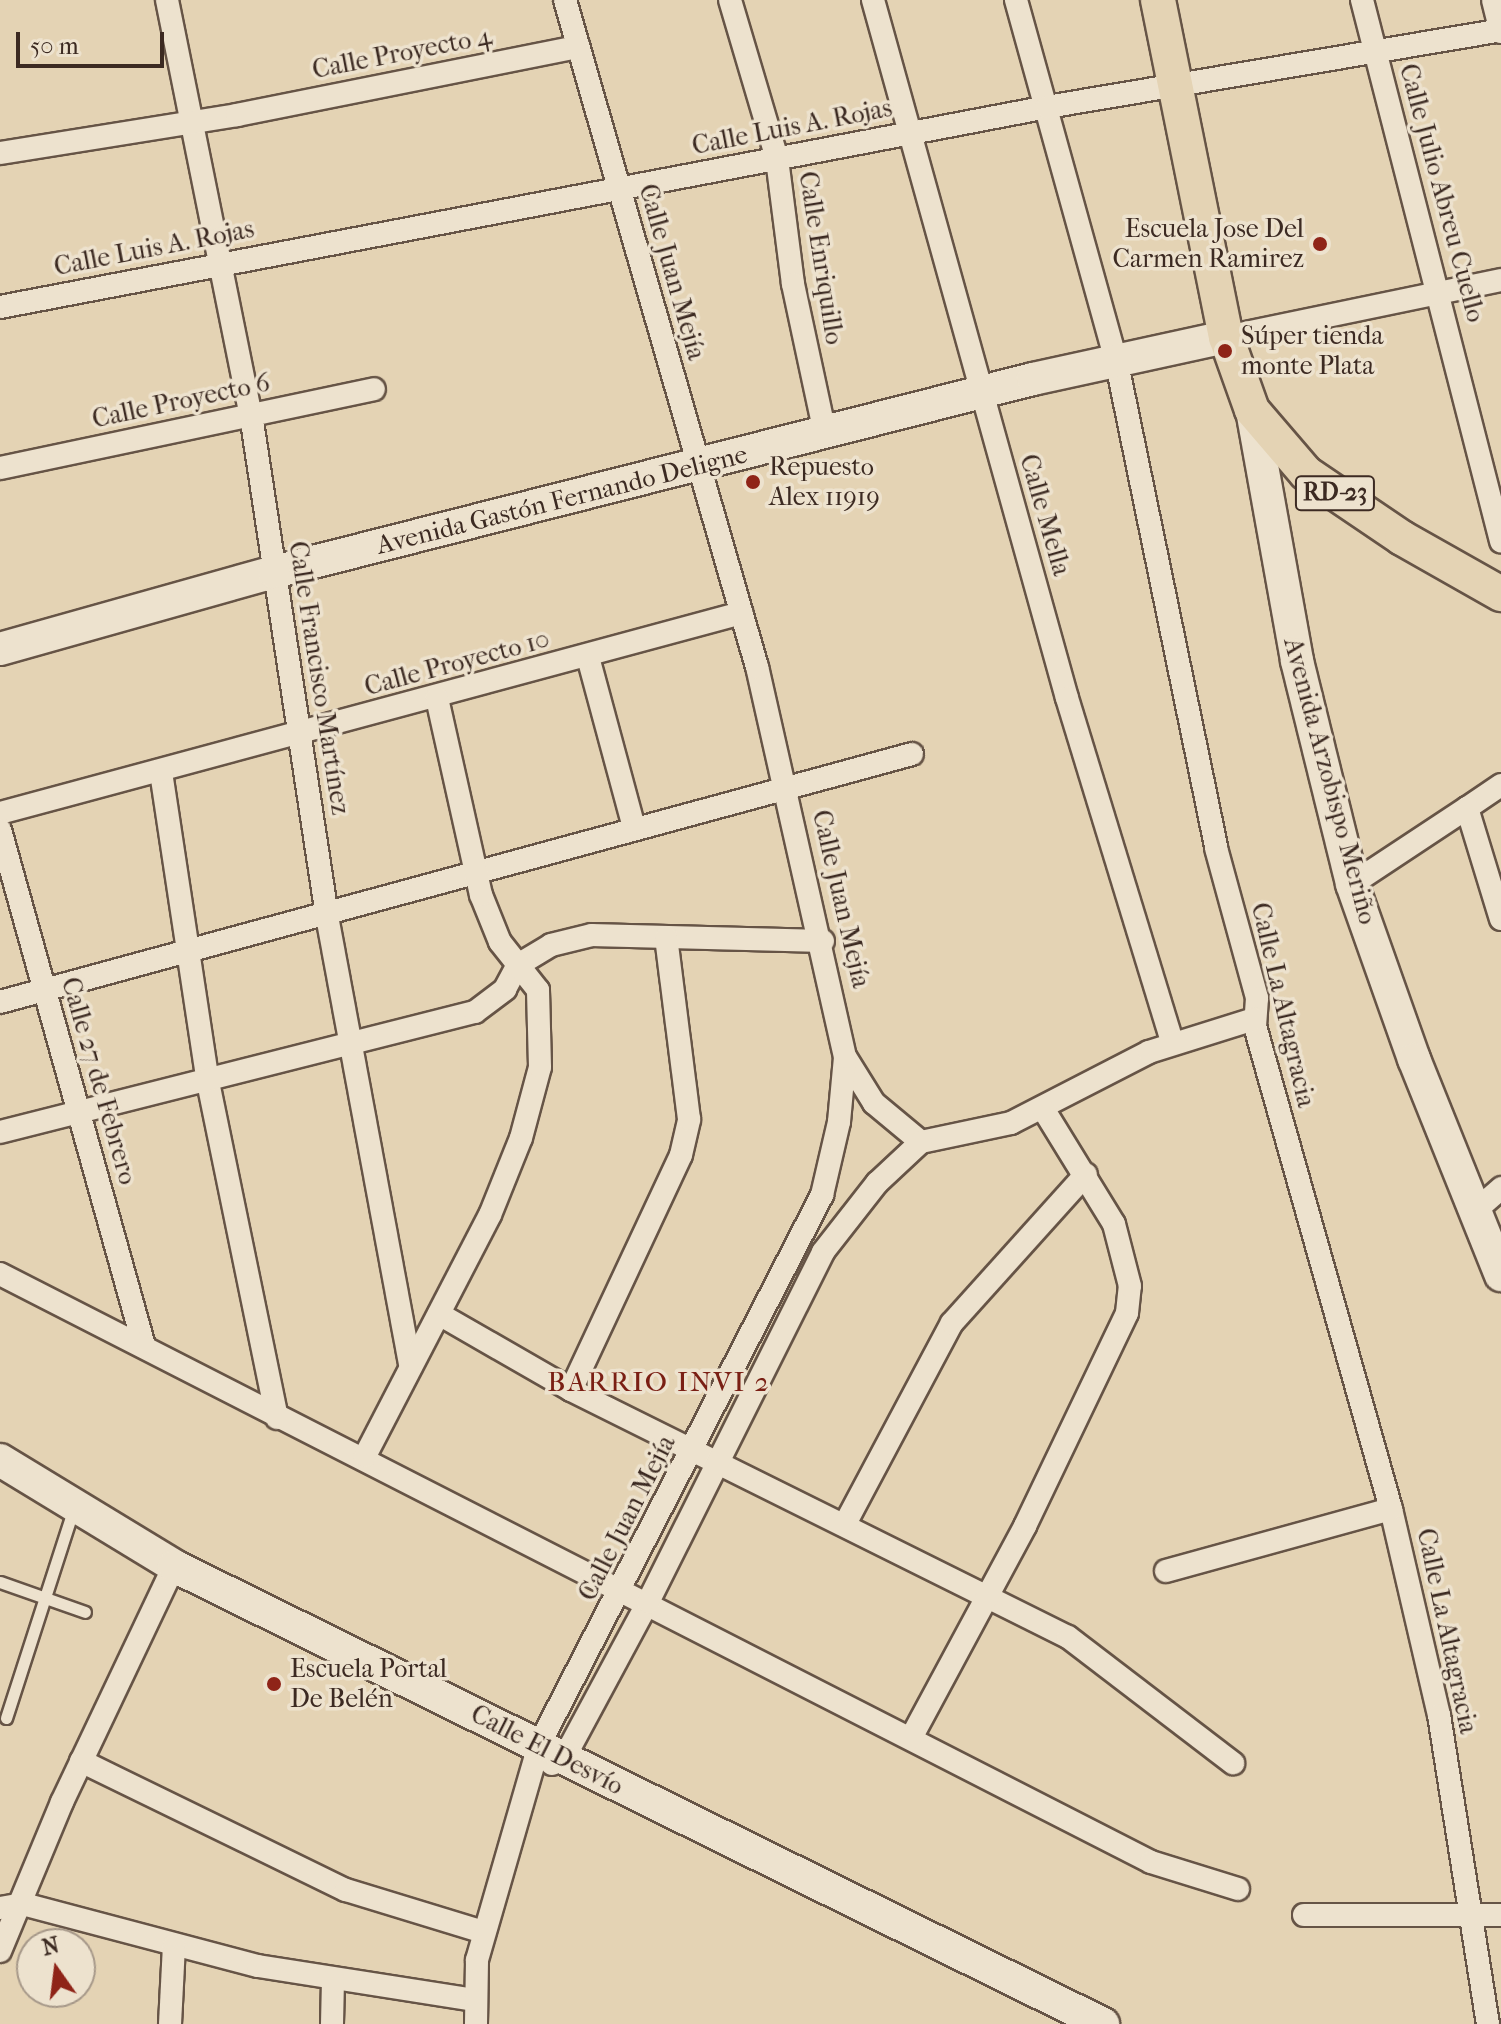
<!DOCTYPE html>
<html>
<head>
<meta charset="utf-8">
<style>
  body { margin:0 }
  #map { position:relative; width:1501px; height:2024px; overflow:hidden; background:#e4d3b4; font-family:"IM FELL French Canon",serif }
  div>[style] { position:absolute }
  .roads { filter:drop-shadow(2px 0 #665446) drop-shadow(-2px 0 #665446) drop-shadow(0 2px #665446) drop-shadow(0 -2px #665446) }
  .lane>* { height:11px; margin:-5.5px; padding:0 5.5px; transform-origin:5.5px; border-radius:5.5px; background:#ede2ce }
  .street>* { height:22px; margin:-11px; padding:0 11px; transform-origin:11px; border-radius:11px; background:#ede2ce }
  .secondary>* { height:32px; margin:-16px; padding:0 16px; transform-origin:16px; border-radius:16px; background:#ede2ce }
  .primary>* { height:34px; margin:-17px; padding:0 17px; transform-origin:17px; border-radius:17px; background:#e4d3b4 }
  .dots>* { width:22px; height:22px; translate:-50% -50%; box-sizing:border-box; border:4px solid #ede2ce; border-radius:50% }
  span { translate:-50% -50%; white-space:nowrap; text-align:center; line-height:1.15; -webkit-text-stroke:7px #ede2ce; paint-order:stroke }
  .shield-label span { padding:2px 6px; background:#ede2ce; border:2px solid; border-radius:6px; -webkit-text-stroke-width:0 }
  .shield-label { font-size:24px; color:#3c2a22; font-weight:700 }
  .street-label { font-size:26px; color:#3c2a22 }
  .poi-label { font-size:26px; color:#3c2a22 }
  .right { translate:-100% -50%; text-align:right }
  .left { translate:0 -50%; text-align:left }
  .neighbourhood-label { font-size:28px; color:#7a1f14; letter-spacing:2px }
  .north { position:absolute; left:16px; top:1928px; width:80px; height:80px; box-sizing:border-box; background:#ede2ce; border:2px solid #a69889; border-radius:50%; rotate:346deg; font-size:22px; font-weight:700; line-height:32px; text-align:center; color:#3c2a22 }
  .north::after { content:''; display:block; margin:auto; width:28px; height:36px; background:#8f2418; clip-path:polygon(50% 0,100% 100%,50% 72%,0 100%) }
  .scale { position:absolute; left:16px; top:32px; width:148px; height:36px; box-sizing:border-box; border:4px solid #3c2a22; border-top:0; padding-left:10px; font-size:24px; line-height:28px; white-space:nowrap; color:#3c2a22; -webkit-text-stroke:6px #ede2ce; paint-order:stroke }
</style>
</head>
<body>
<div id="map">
  <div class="roads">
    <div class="lane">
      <div style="left:0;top:1582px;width:90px;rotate:19.4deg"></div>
      <div style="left:6px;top:1718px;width:219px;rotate:-72.1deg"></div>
    </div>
    <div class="street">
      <div style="left:167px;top:0;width:423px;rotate:78.6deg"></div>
      <div style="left:251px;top:415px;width:507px;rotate:81.37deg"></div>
      <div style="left:327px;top:916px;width:458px;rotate:79.5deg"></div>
      <div style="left:730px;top:0;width:166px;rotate:73.5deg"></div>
      <div style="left:777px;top:159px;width:126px;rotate:82.7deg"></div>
      <div style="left:793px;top:284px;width:152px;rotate:77.9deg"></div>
      <div style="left:873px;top:0;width:724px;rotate:74.47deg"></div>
      <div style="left:1067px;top:698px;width:360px;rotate:73deg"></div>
      <div style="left:1016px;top:0;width:378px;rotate:74.5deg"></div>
      <div style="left:1117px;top:364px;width:494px;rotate:78.4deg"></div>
      <div style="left:1216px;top:848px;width:156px;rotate:74.7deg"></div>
      <div style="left:1257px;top:998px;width:28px;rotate:94deg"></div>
      <div style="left:1255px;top:1026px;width:502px;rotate:74.27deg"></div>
      <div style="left:1391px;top:1509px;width:212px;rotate:76.9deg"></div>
      <div style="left:1439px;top:1715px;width:313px;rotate:81deg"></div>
      <div style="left:1362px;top:0;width:559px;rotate:75.59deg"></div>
      <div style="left:1493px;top:0;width:33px;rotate:76deg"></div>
      <div style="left:0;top:153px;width:240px;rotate:-9.1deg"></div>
      <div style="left:237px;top:115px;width:348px;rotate:-11.3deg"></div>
      <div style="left:0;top:307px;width:1066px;rotate:-10.81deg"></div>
      <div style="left:1047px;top:107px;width:460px;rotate:-9.6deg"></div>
      <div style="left:1226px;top:337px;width:281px;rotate:-11.7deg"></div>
      <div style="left:0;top:468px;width:382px;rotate:-11.9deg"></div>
      <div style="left:588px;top:657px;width:177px;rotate:74.9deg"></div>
      <div style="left:161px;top:772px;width:314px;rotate:81.4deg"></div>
      <div style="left:208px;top:1082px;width:343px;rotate:78.4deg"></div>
      <div style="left:1501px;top:785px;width:41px;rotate:145.9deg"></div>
      <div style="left:1467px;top:808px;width:116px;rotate:73deg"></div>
      <div style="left:0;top:813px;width:768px;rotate:-15.1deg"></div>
      <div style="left:0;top:830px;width:536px;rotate:74.41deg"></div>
      <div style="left:1352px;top:884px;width:138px;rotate:-33.5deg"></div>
      <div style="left:0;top:1002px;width:945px;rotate:-15.21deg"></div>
      <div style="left:846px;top:1058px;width:53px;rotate:58.1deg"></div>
      <div style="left:874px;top:1103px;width:61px;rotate:39.7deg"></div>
      <div style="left:0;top:1132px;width:490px;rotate:-14.2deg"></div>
      <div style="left:475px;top:1012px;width:38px;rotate:-37deg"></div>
      <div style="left:505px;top:989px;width:27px;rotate:-62deg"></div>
      <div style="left:518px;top:965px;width:39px;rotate:-31deg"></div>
      <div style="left:551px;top:945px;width:42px;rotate:-13.7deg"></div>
      <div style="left:592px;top:935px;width:231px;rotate:1.5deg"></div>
      <div style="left:921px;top:1142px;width:92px;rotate:-11.9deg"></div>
      <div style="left:1011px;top:1123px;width:155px;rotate:-27.2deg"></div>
      <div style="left:1149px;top:1052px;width:110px;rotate:-17.4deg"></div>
      <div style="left:1475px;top:1211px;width:35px;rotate:-41deg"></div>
      <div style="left:0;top:1274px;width:1292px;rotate:27.06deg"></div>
      <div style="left:1151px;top:1862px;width:91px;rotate:17.2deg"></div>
      <div style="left:439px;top:1314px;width:152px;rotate:29.9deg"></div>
      <div style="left:571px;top:1390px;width:555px;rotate:26.43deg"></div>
      <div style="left:1068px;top:1637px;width:208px;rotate:37.4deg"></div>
      <div style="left:571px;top:1390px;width:259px;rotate:-64.9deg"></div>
      <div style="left:681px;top:1155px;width:37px;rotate:-77deg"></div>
      <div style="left:689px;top:1119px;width:183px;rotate:-97.2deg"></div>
      <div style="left:365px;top:1456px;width:271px;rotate:-62.6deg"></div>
      <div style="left:490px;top:1215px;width:83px;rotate:-68.1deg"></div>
      <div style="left:521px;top:1138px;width:73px;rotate:-75deg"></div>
      <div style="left:540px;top:1067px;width:77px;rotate:-91.5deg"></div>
      <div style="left:538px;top:990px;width:61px;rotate:-128.4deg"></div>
      <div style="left:500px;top:942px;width:51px;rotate:-112deg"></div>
      <div style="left:481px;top:895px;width:202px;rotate:-102.6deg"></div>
      <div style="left:846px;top:1522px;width:225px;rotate:-62deg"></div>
      <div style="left:952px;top:1323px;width:200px;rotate:-48deg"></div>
      <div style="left:1166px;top:1571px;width:233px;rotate:-15.4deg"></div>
      <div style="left:911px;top:1738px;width:241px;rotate:-61.7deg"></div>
      <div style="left:1025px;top:1526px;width:236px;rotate:-64.4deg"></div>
      <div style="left:1127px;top:1313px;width:27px;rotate:-84deg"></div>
      <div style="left:1130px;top:1286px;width:64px;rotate:-104.5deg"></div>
      <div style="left:1114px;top:1224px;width:134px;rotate:-121.6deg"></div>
      <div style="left:81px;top:1761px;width:295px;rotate:26deg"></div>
      <div style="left:346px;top:1890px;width:143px;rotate:17deg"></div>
      <div style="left:552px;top:1764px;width:12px;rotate:-20deg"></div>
      <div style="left:563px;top:1760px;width:179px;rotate:-61.7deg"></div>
      <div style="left:648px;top:1602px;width:391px;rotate:-63.4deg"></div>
      <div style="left:823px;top:1252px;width:88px;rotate:-52deg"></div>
      <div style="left:877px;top:1183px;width:60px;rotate:-43deg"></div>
      <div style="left:0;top:1908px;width:23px;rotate:-10deg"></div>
      <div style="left:23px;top:1904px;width:243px;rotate:14.8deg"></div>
      <div style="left:258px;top:1966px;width:220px;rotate:8.9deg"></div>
      <div style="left:1304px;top:1915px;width:197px"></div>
      <div style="left:0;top:1951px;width:161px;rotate:-67.4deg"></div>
      <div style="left:62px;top:1802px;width:261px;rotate:-64.6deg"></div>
      <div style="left:170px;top:2024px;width:78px;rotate:-87.1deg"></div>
      <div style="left:332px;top:2024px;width:45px;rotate:-88.7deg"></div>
      <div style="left:476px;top:2024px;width:64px;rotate:-89.1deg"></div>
      <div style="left:477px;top:1960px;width:224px;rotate:-73.9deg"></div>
      <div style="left:539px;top:1745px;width:619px;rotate:-62.77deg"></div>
      <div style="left:822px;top:1195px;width:75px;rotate:-76.9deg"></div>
      <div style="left:839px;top:1122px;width:65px;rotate:-84.7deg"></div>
      <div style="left:845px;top:1057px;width:400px;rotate:-102.7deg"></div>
      <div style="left:757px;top:667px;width:694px;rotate:-106.06deg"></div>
    </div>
    <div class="secondary">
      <div style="left:1252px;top:410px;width:255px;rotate:79.8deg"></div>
      <div style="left:1297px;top:661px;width:230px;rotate:76.1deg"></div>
      <div style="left:1352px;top:884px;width:186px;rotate:70.5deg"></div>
      <div style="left:1414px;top:1059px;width:233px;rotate:68.1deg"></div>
      <div style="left:0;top:649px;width:285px;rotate:-15.7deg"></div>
      <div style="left:274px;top:572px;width:783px;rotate:-14.27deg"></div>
      <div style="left:1033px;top:379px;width:198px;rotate:-12.3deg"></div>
      <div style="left:0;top:1460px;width:204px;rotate:31.3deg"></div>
      <div style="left:174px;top:1566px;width:1036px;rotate:26.24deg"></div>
    </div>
    <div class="primary">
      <div style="left:1158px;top:0;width:344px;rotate:78.6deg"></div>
      <div style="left:1226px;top:337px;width:77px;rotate:70.4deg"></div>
      <div style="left:1252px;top:410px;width:83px;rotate:49.4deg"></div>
      <div style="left:1306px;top:473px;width:116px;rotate:34.1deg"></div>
      <div style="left:1402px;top:538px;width:114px;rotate:29.5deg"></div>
    </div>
  </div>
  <div class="dots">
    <div style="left:1320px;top:244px;background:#8f2418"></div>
    <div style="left:1225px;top:351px;background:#8f2418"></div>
    <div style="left:753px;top:482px;background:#8f2418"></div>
    <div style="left:274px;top:1684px;background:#8f2418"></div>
  </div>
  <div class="shield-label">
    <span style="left:1335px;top:493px">RD-23</span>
  </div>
  <div class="street-label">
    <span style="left:402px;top:53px;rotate:-11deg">Calle Proyecto 4</span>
    <span style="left:792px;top:127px;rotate:-11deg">Calle Luis A. Rojas</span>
    <span style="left:1442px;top:193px;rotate:75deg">Calle Julio Abreu Cuello</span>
    <span style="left:154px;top:248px;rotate:-11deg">Calle Luis A. Rojas</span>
    <span style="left:821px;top:258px;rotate:81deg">Calle Enriquillo</span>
    <span style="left:672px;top:272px;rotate:74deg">Calle Juan Mejía</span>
    <span style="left:181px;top:401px;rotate:-12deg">Calle Proyecto 6</span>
    <span style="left:562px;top:500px;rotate:-14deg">Avenida Gastón Fernando Deligne</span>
    <span style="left:1045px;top:515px;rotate:74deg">Calle Mella</span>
    <span style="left:457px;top:663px;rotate:-15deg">Calle Proyecto 10</span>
    <span style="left:319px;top:678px;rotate:81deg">Calle Francisco Martínez</span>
    <span style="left:1330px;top:781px;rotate:75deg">Avenida Arzobispo Meriño</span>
    <span style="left:841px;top:899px;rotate:77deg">Calle Juan Mejía</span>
    <span style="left:1283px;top:1005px;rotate:77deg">Calle La Altagracia</span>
    <span style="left:99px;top:1081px;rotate:74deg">Calle 27 de Febrero</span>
    <span style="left:627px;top:1518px;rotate:-63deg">Calle Juan Mejía</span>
    <span style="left:1447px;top:1631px;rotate:78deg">Calle La Altagracia</span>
    <span style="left:547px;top:1750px;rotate:27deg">Calle El Desvío</span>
  </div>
  <div class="poi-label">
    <span class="right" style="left:1304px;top:244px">Escuela Jose Del<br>Carmen Ramirez</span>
    <span class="left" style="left:1241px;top:351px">Súper tienda<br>monte Plata</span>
    <span class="left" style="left:769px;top:482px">Repuesto<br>Alex 11919</span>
    <span class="left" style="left:290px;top:1684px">Escuela Portal<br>De Belén</span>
  </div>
  <div class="neighbourhood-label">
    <span style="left:659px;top:1382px">BARRIO INVI 2</span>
  </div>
  <div class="north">N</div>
  <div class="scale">50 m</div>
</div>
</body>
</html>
